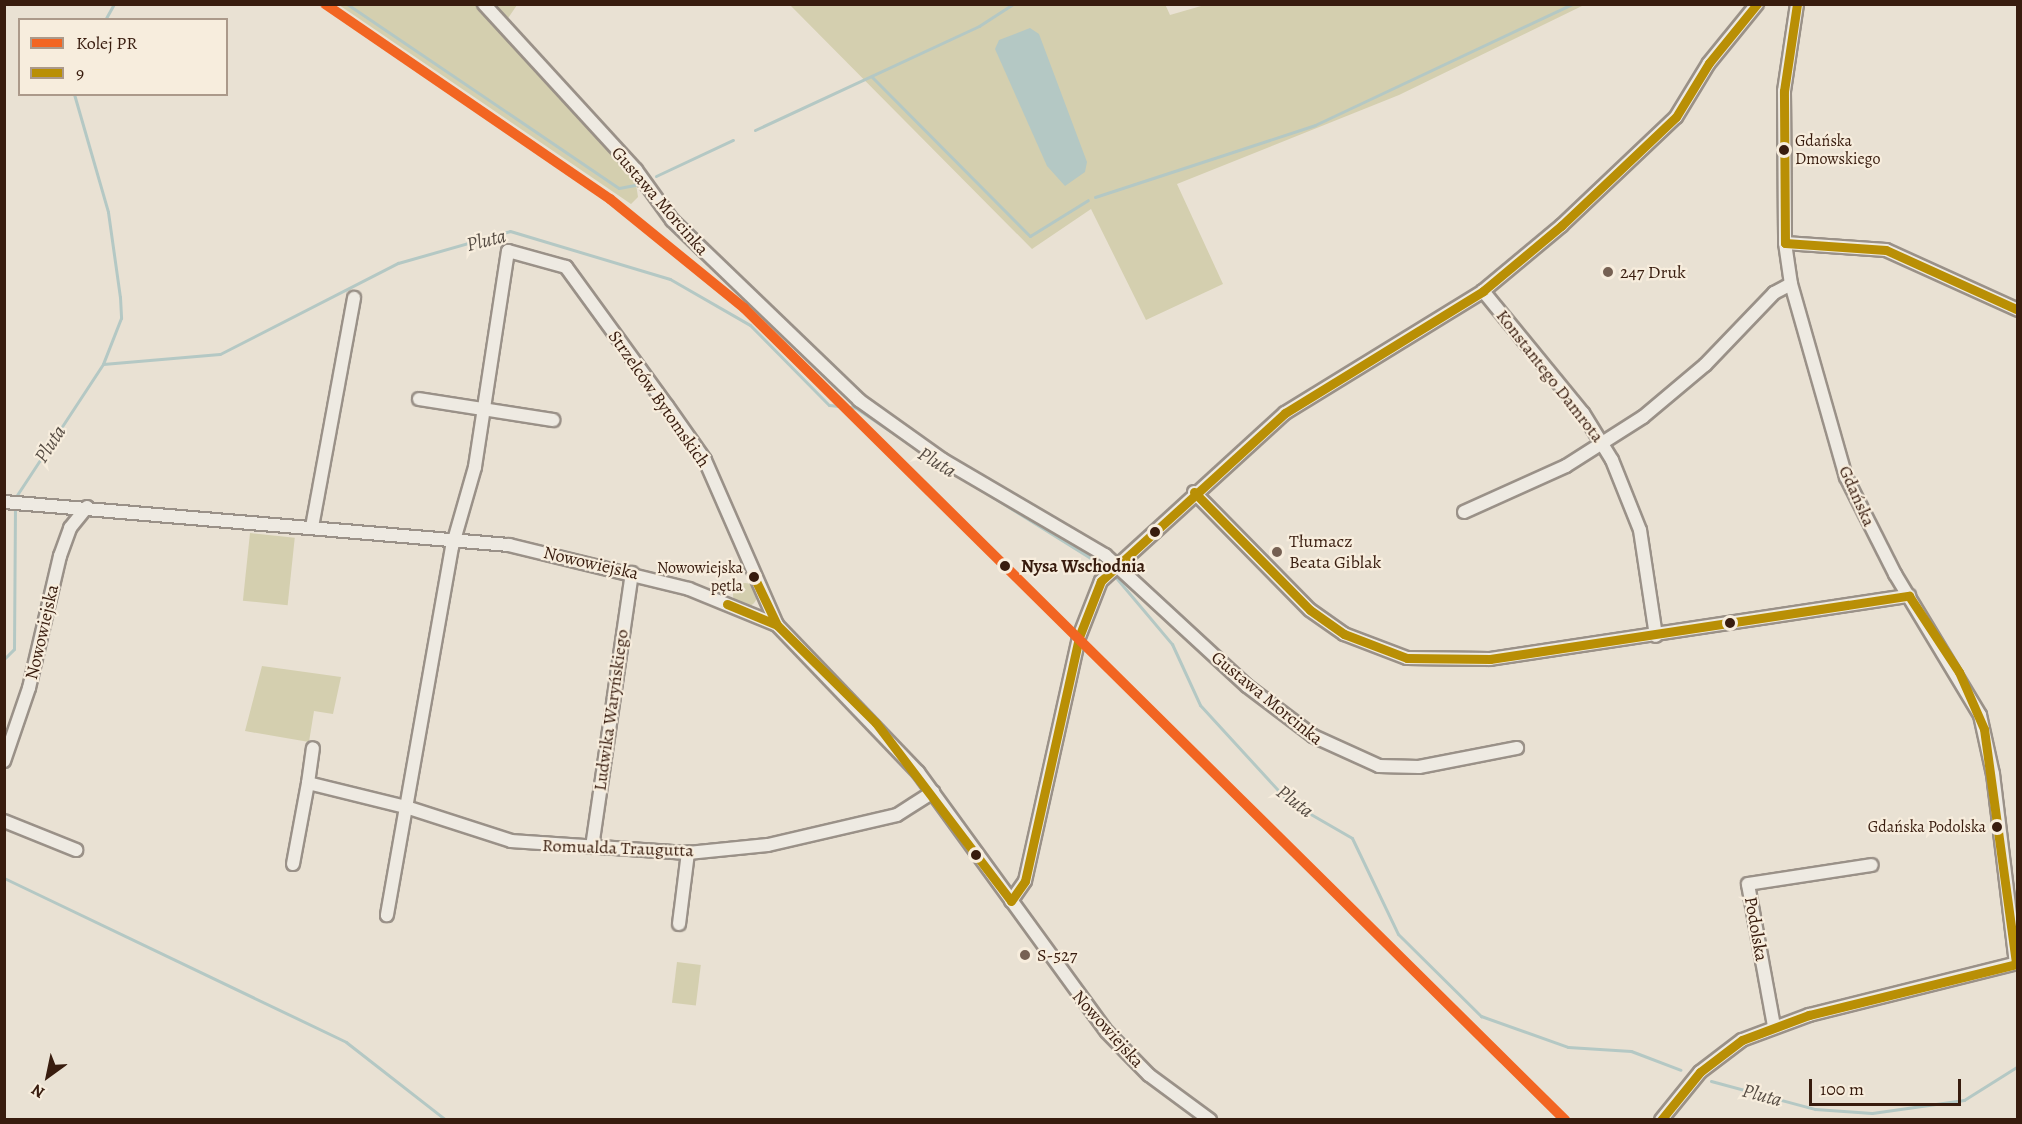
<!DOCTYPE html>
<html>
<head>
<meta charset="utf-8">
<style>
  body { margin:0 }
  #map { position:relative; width:2022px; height:1124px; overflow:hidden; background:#e9e1d3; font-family:Alegreya,serif }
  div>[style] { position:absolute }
  .green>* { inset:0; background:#d4cfaf; transform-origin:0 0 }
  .round { border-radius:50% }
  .water>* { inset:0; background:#b4c8c4 }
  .stream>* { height:3px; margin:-1.5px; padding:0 1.5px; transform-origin:1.5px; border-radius:1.5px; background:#b4c8c4 }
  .roads { filter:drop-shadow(2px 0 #9a9188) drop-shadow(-2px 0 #9a9188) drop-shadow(0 2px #9a9188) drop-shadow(0 -2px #9a9188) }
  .street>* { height:12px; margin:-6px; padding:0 6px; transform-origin:6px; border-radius:6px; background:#eeeae2 }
  .bus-1>* { height:9px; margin:-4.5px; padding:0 4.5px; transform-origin:4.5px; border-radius:4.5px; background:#b98f05 }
  .rail-1>* { height:10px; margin:-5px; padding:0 5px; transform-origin:5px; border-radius:5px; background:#f26522 }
  .dots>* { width:16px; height:16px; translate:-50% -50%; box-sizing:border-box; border:3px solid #f7eddd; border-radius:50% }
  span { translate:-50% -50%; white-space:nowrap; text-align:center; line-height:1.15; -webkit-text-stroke:4.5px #f7eddd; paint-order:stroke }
  .bus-label { font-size:16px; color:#381c0e }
  .left { translate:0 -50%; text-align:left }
  .right { translate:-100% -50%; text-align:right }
  .street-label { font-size:18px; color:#381c0e }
  .poi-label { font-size:18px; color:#381c0e }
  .stop-label { font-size:18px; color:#381c0e; font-weight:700 }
  .water-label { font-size:20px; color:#564c43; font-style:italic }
  .frame { position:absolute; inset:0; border:6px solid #381c0e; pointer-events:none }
  .legend { position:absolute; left:18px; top:18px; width:210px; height:78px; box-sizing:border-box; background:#f7eddd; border:2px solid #ab998a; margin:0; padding:8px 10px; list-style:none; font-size:18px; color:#381c0e }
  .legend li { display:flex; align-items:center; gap:12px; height:30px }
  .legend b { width:30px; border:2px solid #ab998a }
  .north { position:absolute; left:18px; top:1046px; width:60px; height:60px; -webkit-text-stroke:4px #f7eddd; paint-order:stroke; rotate:213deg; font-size:16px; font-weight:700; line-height:24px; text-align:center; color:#381c0e }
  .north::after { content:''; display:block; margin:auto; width:21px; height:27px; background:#381c0e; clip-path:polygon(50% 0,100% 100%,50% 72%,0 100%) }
  .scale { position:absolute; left:1809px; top:1079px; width:152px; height:27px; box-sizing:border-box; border:3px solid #381c0e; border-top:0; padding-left:8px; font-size:18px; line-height:21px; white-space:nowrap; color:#381c0e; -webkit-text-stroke:4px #f7eddd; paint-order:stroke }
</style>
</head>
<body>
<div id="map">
  <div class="green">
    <div style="clip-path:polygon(1165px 4px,1170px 15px,1208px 4px,1584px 5px,1399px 95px,1177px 184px,1223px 284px,1146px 320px,1091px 209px,1032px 249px,790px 5px)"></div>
    <div style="clip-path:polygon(339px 5px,517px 5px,500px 30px,635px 177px,638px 197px,631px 204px)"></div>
    <div style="left:250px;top:533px;width:45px;height:68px;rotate:6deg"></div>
    <div class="round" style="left:733px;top:583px;width:24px;height:24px"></div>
    <div style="clip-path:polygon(262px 666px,341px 677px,333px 714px,314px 711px,309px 742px,245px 731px)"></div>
    <div style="left:677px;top:962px;width:24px;height:41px;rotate:7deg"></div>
  </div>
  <div class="water">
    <div style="clip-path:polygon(1030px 28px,1039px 34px,1087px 162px,1085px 172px,1065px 186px,1047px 166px,995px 49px,999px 40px)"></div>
  </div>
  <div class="stream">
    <div style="left:347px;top:4px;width:328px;rotate:34.1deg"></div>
    <div style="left:619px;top:188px;width:20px;rotate:-11deg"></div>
    <div style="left:105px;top:20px;width:18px;rotate:-61deg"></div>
    <div style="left:872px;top:77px;width:224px;rotate:45.2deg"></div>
    <div style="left:1030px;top:236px;width:68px;rotate:-31.8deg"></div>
    <div style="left:74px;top:94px;width:123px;rotate:73.9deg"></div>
    <div style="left:108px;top:212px;width:86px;rotate:82deg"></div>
    <div style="left:120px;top:297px;width:21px;rotate:87deg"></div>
    <div style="left:121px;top:318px;width:49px;rotate:111.4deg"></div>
    <div style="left:755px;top:130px;width:247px;rotate:-24.9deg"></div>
    <div style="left:979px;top:26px;width:40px;rotate:-32.9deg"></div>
    <div style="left:656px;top:176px;width:85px;rotate:-25.1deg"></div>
    <div style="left:1095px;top:197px;width:231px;rotate:-18.1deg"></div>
    <div style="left:1315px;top:125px;width:284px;rotate:-25.2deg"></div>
    <div style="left:954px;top:473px;width:181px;rotate:31.9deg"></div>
    <div style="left:15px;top:498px;width:160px;rotate:-56.7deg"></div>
    <div style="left:103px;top:364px;width:117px;rotate:-4.9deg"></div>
    <div style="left:220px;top:354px;width:200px;rotate:-27.1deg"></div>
    <div style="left:398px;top:263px;width:116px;rotate:-15.9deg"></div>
    <div style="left:510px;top:231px;width:167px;rotate:16.7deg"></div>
    <div style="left:670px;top:279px;width:92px;rotate:29.9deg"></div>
    <div style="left:750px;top:325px;width:112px;rotate:45.4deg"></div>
    <div style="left:829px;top:405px;width:27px;rotate:6deg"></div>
    <div style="left:856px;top:408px;width:89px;rotate:34deg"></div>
    <div style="left:1113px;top:574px;width:92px;rotate:49.9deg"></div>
    <div style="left:1172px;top:644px;width:67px;rotate:65.3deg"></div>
    <div style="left:1200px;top:705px;width:130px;rotate:47.5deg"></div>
    <div style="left:1288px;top:801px;width:74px;rotate:30deg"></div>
    <div style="left:1352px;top:838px;width:106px;rotate:64.4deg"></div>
    <div style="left:1398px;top:934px;width:117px;rotate:44.7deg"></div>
    <div style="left:1481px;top:1016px;width:92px;rotate:19.6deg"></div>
    <div style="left:1568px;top:1047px;width:63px;rotate:3.6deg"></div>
    <div style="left:1631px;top:1051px;width:53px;rotate:20.8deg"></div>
    <div style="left:4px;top:659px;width:14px;rotate:-45deg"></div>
    <div style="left:14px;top:649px;width:142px;rotate:-89.6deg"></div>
    <div style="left:4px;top:878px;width:379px;rotate:25.6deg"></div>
    <div style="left:346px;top:1042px;width:127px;rotate:38deg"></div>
    <div style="left:1711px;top:1081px;width:108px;rotate:15.1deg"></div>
    <div style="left:1815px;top:1109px;width:57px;rotate:4deg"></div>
    <div style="left:1872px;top:1113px;width:93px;rotate:-8deg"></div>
    <div style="left:1964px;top:1100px;width:64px;rotate:-32.2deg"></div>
  </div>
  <div class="roads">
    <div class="street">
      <div style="left:484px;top:4px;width:225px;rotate:47.5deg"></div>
      <div style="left:636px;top:170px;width:62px;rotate:54.2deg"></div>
      <div style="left:672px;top:220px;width:260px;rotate:43.9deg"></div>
      <div style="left:859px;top:400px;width:103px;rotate:35.5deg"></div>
      <div style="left:943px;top:460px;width:188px;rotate:30.4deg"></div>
      <div style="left:1105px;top:555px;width:193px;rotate:42.7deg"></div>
      <div style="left:1247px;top:686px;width:83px;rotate:37.1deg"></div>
      <div style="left:1313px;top:736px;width:72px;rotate:24.4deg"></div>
      <div style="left:1379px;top:766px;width:40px;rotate:1.4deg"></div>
      <div style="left:1419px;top:767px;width:100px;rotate:-11deg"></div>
      <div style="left:1797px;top:4px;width:88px;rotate:98.5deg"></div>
      <div style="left:1784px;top:91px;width:152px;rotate:89.6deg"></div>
      <div style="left:1785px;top:243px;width:41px;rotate:81.7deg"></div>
      <div style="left:1791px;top:284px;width:201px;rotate:74.1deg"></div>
      <div style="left:1846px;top:477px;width:109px;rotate:63.2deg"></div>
      <div style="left:1895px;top:574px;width:165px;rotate:58.9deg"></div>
      <div style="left:1980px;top:715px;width:60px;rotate:77.6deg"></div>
      <div style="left:1993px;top:774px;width:191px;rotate:83.1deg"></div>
      <div style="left:1785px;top:243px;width:101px;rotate:4deg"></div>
      <div style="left:1886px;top:250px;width:145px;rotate:24.4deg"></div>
      <div style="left:1483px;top:291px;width:158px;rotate:50.7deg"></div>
      <div style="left:1583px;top:413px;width:55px;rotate:58.3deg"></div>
      <div style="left:1612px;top:460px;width:75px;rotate:68.2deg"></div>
      <div style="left:1640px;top:530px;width:107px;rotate:81.4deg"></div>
      <div style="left:419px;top:399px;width:136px;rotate:8.9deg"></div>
      <div style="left:1194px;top:492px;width:165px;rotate:45.5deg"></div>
      <div style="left:1310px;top:610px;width:42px;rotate:35.2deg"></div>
      <div style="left:1344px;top:634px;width:67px;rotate:20.9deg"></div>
      <div style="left:1407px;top:658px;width:83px;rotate:0.7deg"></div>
      <div style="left:1490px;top:659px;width:424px;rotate:-8.6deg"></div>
      <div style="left:4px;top:502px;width:507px;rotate:4.87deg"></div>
      <div style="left:509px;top:545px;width:185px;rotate:13.7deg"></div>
      <div style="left:689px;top:589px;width:95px;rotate:22.2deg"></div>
      <div style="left:777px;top:625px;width:204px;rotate:46.2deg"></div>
      <div style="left:918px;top:772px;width:321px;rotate:54deg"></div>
      <div style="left:1107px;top:1032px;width:60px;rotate:45.7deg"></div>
      <div style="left:1149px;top:1075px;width:76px;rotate:36.4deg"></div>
      <div style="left:1464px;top:512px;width:112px;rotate:-24.3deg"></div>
      <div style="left:1566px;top:466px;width:91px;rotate:-32.5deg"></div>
      <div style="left:1643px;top:417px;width:81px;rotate:-40deg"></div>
      <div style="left:1705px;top:365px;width:100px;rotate:-46.2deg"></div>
      <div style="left:1774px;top:293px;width:19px;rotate:-28deg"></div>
      <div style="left:312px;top:527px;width:233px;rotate:-79.6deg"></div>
      <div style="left:777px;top:625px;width:180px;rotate:-113.6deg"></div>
      <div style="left:705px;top:460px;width:66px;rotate:-125.1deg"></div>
      <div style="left:667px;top:406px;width:172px;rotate:-126deg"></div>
      <div style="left:566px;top:267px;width:60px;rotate:-164.6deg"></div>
      <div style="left:508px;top:251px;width:219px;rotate:98.7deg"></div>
      <div style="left:475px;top:467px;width:83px;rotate:106deg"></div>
      <div style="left:452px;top:547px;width:264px;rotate:100deg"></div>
      <div style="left:406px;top:807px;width:110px;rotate:17.9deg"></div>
      <div style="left:511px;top:841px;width:177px;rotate:3.9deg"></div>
      <div style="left:688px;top:853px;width:80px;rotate:-5.7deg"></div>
      <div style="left:768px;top:845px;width:132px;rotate:-13.1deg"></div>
      <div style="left:897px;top:815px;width:43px;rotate:-32.6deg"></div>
      <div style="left:4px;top:761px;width:77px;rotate:-71.1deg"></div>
      <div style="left:29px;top:688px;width:136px;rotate:-76.8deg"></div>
      <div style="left:60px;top:556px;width:30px;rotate:-70deg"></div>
      <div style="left:70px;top:528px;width:27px;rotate:-51deg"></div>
      <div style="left:308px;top:783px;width:35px;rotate:-82deg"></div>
      <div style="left:4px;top:821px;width:78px;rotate:21.9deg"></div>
      <div style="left:592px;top:847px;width:277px;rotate:-81.7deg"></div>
      <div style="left:293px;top:864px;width:82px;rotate:-79.5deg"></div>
      <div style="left:308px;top:783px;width:101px;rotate:13.8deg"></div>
      <div style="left:406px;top:807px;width:110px;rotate:100deg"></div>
      <div style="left:1011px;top:901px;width:24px;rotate:-55deg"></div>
      <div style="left:1025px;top:881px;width:250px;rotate:-77.5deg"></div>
      <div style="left:1079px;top:637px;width:60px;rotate:-68.6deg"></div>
      <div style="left:1101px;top:581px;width:249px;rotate:-42.4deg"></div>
      <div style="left:1285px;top:413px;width:233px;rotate:-31.6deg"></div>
      <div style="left:1483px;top:291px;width:102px;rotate:-39.8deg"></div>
      <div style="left:1561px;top:226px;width:158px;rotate:-43.5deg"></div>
      <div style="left:1676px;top:117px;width:63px;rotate:-58.6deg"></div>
      <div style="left:1709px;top:63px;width:76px;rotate:-50.9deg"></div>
      <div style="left:679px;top:924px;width:72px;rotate:-82.8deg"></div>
      <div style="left:1774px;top:1026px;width:144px;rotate:-100.4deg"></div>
      <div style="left:1748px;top:884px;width:125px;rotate:-8.7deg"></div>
      <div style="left:1661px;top:1120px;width:62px;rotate:-50.9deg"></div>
      <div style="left:1700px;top:1072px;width:53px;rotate:-37.3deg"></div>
      <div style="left:1742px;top:1040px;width:72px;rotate:-20.5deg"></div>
      <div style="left:1809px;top:1015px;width:215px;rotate:-14deg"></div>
    </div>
  </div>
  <div class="bus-1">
    <div style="left:1785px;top:243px;width:101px;rotate:4deg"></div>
    <div style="left:1886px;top:250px;width:145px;rotate:24.4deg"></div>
    <div style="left:1785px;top:243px;width:152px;rotate:-90.4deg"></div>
    <div style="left:1784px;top:91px;width:88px;rotate:-81.5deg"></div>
    <div style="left:1194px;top:492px;width:165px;rotate:45.5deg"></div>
    <div style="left:1310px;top:610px;width:42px;rotate:35.2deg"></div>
    <div style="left:1344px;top:634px;width:67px;rotate:20.9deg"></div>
    <div style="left:1407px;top:658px;width:83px;rotate:0.7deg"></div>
    <div style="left:1490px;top:659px;width:424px;rotate:-8.6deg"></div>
    <div style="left:754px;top:577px;width:53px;rotate:64.4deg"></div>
    <div style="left:1909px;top:596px;width:91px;rotate:56.7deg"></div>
    <div style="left:1959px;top:672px;width:62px;rotate:66.3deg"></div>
    <div style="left:1984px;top:729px;width:237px;rotate:82.2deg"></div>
    <div style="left:727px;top:604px;width:54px;rotate:22.8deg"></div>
    <div style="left:777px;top:625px;width:139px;rotate:44.7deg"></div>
    <div style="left:876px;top:723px;width:223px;rotate:52.8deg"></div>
    <div style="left:1011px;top:901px;width:24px;rotate:-55deg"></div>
    <div style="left:1025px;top:881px;width:250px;rotate:-77.5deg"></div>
    <div style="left:1079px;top:637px;width:60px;rotate:-68.6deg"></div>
    <div style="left:1101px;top:581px;width:249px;rotate:-42.4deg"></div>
    <div style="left:1285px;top:413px;width:233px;rotate:-31.6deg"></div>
    <div style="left:1483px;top:291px;width:102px;rotate:-39.8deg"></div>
    <div style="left:1561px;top:226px;width:158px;rotate:-43.5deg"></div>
    <div style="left:1676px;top:117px;width:63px;rotate:-58.6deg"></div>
    <div style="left:1709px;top:63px;width:76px;rotate:-50.9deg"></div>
    <div style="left:1661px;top:1120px;width:62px;rotate:-50.9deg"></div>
    <div style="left:1700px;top:1072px;width:53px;rotate:-37.3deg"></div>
    <div style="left:1742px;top:1040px;width:72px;rotate:-20.5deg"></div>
    <div style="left:1809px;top:1015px;width:213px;rotate:-13.8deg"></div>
  </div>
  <div class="rail-1">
    <div style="left:325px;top:4px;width:345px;rotate:34.4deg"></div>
    <div style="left:610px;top:199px;width:173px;rotate:39.1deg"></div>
    <div style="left:744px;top:308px;width:1155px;rotate:44.68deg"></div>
  </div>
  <div class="dots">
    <div style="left:1784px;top:150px;background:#381c0e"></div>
    <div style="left:1608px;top:272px;background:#766153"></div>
    <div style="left:1155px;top:532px;background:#381c0e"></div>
    <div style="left:1277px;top:552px;background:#766153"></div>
    <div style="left:1005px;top:566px;background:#381c0e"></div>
    <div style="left:754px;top:577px;background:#381c0e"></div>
    <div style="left:1730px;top:623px;background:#381c0e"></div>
    <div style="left:1997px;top:827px;background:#381c0e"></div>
    <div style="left:976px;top:855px;background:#381c0e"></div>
    <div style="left:1025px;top:955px;background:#766153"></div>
  </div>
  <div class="bus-label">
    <span class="left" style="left:1795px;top:150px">Gdańska<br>Dmowskiego</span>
    <span class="right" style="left:743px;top:577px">Nowowiejska<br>pętla</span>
    <span class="right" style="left:1986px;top:827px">Gdańska Podolska</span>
  </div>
  <div class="street-label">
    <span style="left:660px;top:201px;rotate:49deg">Gustawa Morcinka</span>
    <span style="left:1550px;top:376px;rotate:52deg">Konstantego Damrota</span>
    <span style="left:659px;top:399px;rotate:55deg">Strzelców Bytomskich</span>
    <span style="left:1857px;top:496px;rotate:66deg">Gdańska</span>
    <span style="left:591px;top:563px;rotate:13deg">Nowowiejska</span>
    <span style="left:42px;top:632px;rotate:-77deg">Nowowiejska</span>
    <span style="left:1267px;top:698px;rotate:39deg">Gustawa Morcinka</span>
    <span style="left:611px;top:710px;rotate:-82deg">Ludwika Waryńskiego</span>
    <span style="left:618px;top:848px;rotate:2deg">Romualda Traugutta</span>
    <span style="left:1756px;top:929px;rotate:80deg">Podolska</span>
    <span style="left:1108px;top:1029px;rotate:48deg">Nowowiejska</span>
  </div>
  <div class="poi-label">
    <span class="left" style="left:1620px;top:272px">247 Druk</span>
    <span class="left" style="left:1289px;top:552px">Tłumacz<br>Beata Giblak</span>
    <span class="left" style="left:1037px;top:955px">S-527</span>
  </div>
  <div class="stop-label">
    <span class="left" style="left:1021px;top:566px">Nysa Wschodnia</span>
  </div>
  <div class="water-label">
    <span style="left:486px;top:240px;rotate:-14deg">Pluta</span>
    <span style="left:50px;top:444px;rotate:-57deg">Pluta</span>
    <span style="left:937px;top:462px;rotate:31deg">Pluta</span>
    <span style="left:1295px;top:801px;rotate:37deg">Pluta</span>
    <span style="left:1762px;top:1095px;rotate:15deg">Pluta</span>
  </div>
  <div class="frame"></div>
  <ul class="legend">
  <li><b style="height:8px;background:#f26522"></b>Kolej PR</li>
  <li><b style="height:8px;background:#b98f05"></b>9</li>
  </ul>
  <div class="north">N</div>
  <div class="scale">100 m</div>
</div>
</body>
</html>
